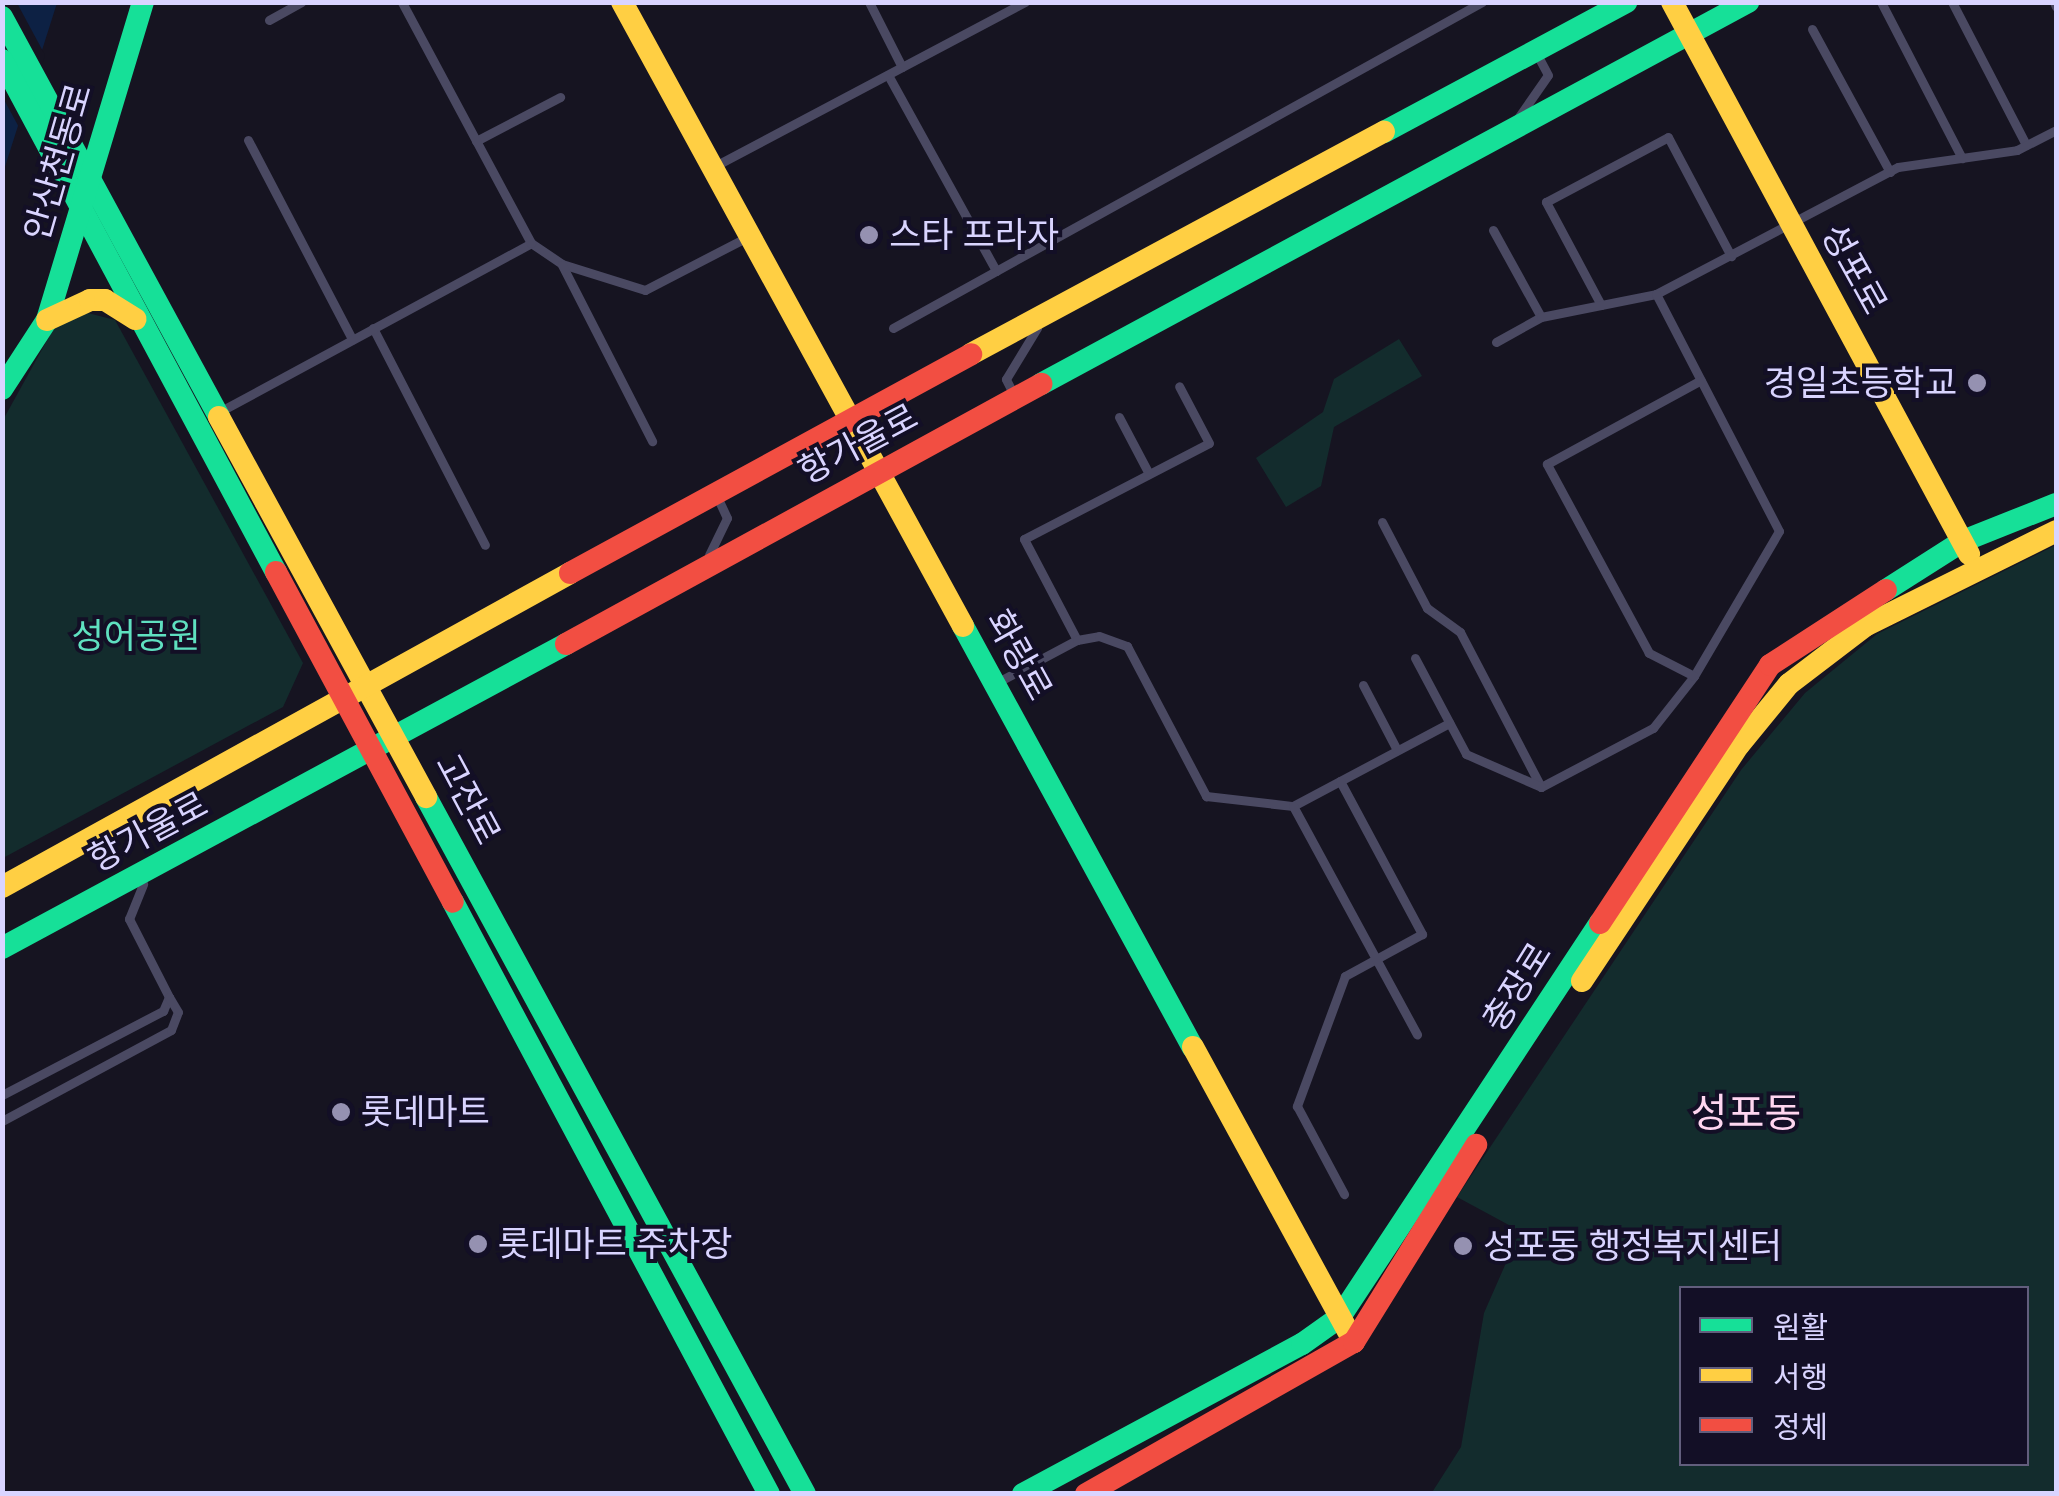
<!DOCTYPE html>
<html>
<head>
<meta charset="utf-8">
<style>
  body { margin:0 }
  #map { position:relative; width:2059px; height:1496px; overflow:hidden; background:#161421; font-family:Montserrat,"Noto Sans KR",sans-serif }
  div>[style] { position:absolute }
  .green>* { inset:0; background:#132c2d }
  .water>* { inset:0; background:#0d2144 }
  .pier>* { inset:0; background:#161421 }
  .lane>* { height:9px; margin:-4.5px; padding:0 4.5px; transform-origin:4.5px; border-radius:4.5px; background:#4a4962 }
  .fast>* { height:22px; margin:-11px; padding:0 11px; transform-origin:11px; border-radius:11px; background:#16e098 }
  .slow>* { height:22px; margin:-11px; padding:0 11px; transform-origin:11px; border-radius:11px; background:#ffcf43 }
  .jam>* { height:22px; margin:-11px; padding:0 11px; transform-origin:11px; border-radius:11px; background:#f24e42 }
  .dots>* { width:28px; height:28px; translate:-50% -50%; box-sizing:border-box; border:5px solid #130f26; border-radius:50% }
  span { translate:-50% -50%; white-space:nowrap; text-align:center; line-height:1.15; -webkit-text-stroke:8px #130f26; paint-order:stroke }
  .street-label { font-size:35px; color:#d9d4ff }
  .poi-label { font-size:35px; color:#d9d4ff }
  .left { translate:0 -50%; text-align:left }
  .right { translate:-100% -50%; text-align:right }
  .park-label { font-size:35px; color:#5fe0c0 }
  .quarter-label { font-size:40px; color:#ffd6f0 }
  .frame { position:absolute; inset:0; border:5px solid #d9d4ff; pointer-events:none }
  .legend { position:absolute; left:1679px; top:1286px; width:350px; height:180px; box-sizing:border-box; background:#130f26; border:2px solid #625e7d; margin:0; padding:12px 18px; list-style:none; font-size:30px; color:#d9d4ff }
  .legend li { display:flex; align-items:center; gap:20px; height:50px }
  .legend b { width:50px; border:2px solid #625e7d }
</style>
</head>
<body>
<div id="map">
  <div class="green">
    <div style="clip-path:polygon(84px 312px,115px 320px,303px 663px,283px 707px,3px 858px,3px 420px,56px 324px)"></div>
    <div style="clip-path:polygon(1399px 339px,1422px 376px,1334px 427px,1321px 486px,1286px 507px,1256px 458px,1323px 412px,1334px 379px)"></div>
    <div style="clip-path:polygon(evenodd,2056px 545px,2056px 1493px,1431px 1494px,1461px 1447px,1484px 1313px,1520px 1231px,1457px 1197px,1741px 770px,1805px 693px,1877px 634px,2056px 545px,1682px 1288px,2026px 1288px,2026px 1464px,1682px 1464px,1682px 1288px)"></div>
  </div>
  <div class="water">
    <div style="clip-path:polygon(14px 3px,57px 3px,3px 173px,3px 40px)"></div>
  </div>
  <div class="pier">
    <div style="clip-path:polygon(9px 2px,17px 3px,45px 55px,21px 131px,2px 96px)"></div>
  </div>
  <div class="lane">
    <div style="left:869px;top:2px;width:73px;rotate:63.1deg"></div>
    <div style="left:1881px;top:2px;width:176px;rotate:62.6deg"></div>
    <div style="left:1952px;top:2px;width:161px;rotate:62.6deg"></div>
    <div style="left:2054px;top:2px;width:5px;rotate:68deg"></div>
    <div style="left:269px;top:20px;width:37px;rotate:-29deg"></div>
    <div style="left:1812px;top:29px;width:163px;rotate:61.4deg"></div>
    <div style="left:888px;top:75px;width:224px;rotate:61.1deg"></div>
    <div style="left:1518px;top:118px;width:52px;rotate:-55.1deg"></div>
    <div style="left:1548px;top:75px;width:27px;rotate:-118deg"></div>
    <div style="left:248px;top:140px;width:225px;rotate:62.4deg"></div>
    <div style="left:476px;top:141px;width:95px;rotate:-27.6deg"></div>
    <div style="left:715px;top:166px;width:351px;rotate:-27.9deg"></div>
    <div style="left:1493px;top:230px;width:99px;rotate:61.1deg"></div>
    <div style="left:531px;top:243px;width:37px;rotate:34deg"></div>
    <div style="left:562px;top:264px;width:87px;rotate:17.4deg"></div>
    <div style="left:645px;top:290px;width:117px;rotate:-27.4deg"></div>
    <div style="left:562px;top:265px;width:198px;rotate:62.9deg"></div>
    <div style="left:1601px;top:305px;width:117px;rotate:-118.1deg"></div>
    <div style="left:1546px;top:202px;width:138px;rotate:-28deg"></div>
    <div style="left:1668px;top:137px;width:135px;rotate:62.1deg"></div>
    <div style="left:373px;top:328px;width:244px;rotate:62.7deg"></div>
    <div style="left:893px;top:328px;width:673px;rotate:-28.96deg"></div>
    <div style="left:1496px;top:342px;width:51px;rotate:-29.1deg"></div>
    <div style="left:1541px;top:317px;width:117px;rotate:-11.3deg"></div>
    <div style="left:1656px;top:294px;width:273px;rotate:-27.7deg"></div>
    <div style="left:1898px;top:167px;width:120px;rotate:-8.1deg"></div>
    <div style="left:2017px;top:150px;width:44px;rotate:-27.1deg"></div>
    <div style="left:1015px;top:397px;width:20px;rotate:-117deg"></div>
    <div style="left:1006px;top:379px;width:60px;rotate:-58.7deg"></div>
    <div style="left:219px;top:412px;width:355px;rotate:-28.4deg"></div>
    <div style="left:531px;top:243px;width:273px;rotate:-118.2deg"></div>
    <div style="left:1119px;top:417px;width:64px;rotate:62.2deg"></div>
    <div style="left:1382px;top:522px;width:97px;rotate:62.4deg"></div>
    <div style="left:1427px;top:608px;width:41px;rotate:36deg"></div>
    <div style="left:1460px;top:632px;width:175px;rotate:62.4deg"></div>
    <div style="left:1541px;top:787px;width:127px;rotate:-27.8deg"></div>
    <div style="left:1653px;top:728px;width:66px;rotate:-51.7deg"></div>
    <div style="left:1694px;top:676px;width:168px;rotate:-59.6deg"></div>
    <div style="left:1779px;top:531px;width:267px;rotate:-117.4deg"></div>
    <div style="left:709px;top:555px;width:41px;rotate:-64.1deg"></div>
    <div style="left:727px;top:518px;width:23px;rotate:-115deg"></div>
    <div style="left:1077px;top:640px;width:114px;rotate:-117.7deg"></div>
    <div style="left:1024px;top:539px;width:208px;rotate:-27.4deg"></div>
    <div style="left:1209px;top:443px;width:64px;rotate:-117.8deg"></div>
    <div style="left:1415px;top:658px;width:109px;rotate:62deg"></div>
    <div style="left:1466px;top:754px;width:82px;rotate:23.7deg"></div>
    <div style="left:1694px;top:676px;width:51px;rotate:-152.9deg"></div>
    <div style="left:1649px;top:653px;width:215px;rotate:-118.4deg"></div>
    <div style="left:1547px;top:464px;width:175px;rotate:-28.6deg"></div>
    <div style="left:996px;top:683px;width:92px;rotate:-28deg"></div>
    <div style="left:1077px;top:640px;width:22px;rotate:-10deg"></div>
    <div style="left:1099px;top:636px;width:30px;rotate:20deg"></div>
    <div style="left:1127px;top:646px;width:170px;rotate:62.2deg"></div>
    <div style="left:1206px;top:796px;width:88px;rotate:6.6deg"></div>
    <div style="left:1293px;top:806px;width:177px;rotate:-28deg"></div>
    <div style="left:1363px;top:685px;width:73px;rotate:62.4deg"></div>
    <div style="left:1340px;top:781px;width:174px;rotate:61.8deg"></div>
    <div style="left:1422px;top:934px;width:88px;rotate:151.4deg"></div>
    <div style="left:1345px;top:976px;width:139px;rotate:110.3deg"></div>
    <div style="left:1297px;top:1106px;width:100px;rotate:61.9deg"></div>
    <div style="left:1293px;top:806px;width:260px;rotate:61.5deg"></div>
    <div style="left:2px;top:1095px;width:182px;rotate:-27.6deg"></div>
    <div style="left:163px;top:1011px;width:15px;rotate:-67deg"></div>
    <div style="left:169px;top:997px;width:88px;rotate:-117.1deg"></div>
    <div style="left:129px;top:919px;width:38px;rotate:-68deg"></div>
    <div style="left:2px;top:1121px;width:192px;rotate:-28.3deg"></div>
    <div style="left:171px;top:1030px;width:19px;rotate:-69deg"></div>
    <div style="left:178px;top:1012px;width:17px;rotate:-121deg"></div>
  </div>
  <div class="fast">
    <div style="left:2px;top:17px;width:455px;rotate:61.5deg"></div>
    <div style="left:2px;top:60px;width:581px;rotate:61.85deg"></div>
    <div style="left:1384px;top:132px;width:275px;rotate:-28.2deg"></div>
    <div style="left:1041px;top:384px;width:804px;rotate:-28.38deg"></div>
    <div style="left:2px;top:389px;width:82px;rotate:-56.9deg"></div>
    <div style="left:47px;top:320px;width:332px;rotate:-73.2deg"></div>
    <div style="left:1886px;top:590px;width:91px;rotate:-32.5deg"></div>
    <div style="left:1963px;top:541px;width:100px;rotate:-21.7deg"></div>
    <div style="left:963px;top:626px;width:480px;rotate:61.4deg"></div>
    <div style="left:426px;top:797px;width:793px;rotate:61.46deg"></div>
    <div style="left:453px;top:902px;width:671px;rotate:61.91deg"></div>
    <div style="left:2px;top:948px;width:641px;rotate:-28.32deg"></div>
    <div style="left:1023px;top:1494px;width:317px;rotate:-28.3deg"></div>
    <div style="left:1302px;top:1344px;width:47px;rotate:-35.4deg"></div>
    <div style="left:1340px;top:1317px;width:472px;rotate:-56.6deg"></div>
  </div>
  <div class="slow">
    <div style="left:622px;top:2px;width:711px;rotate:61.34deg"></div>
    <div style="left:1672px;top:2px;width:627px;rotate:61.72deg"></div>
    <div style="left:47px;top:320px;width:47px;rotate:-24.9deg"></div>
    <div style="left:90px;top:300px;width:15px"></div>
    <div style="left:105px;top:300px;width:36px;rotate:32deg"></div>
    <div style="left:971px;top:354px;width:469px;rotate:-28.3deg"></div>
    <div style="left:219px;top:417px;width:433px;rotate:61.4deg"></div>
    <div style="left:2px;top:887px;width:649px;rotate:-28.93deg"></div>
    <div style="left:1582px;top:981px;width:283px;rotate:-56.4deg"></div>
    <div style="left:1739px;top:745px;width:79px;rotate:-50.7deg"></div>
    <div style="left:1789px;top:684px;width:96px;rotate:-37.3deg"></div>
    <div style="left:1865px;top:626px;width:213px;rotate:-26.4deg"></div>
    <div style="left:1193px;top:1047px;width:336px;rotate:61.4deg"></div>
  </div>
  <div class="jam">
    <div style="left:276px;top:572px;width:374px;rotate:61.8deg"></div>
    <div style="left:570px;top:573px;width:457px;rotate:-28.6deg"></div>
    <div style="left:566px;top:644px;width:542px;rotate:-28.69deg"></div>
    <div style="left:1600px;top:923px;width:309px;rotate:-56.6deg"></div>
    <div style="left:1770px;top:665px;width:138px;rotate:-32.9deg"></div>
    <div style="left:1086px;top:1494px;width:308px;rotate:-29.6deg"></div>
    <div style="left:1354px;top:1342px;width:232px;rotate:-58.2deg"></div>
  </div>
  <div class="dots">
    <div style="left:869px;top:235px;background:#9591b1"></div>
    <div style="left:1977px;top:383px;background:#9591b1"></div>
    <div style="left:341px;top:1112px;background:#9591b1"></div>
    <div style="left:478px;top:1244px;background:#9591b1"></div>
    <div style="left:1463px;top:1246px;background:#9591b1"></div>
  </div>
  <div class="street-label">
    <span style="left:58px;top:162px;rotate:-74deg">안산천동로</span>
    <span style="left:1854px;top:269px;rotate:61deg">성포로</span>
    <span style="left:858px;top:444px;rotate:-28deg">항가울로</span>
    <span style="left:1019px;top:655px;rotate:61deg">화랑로</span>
    <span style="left:468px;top:799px;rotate:62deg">고잔로</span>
    <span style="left:148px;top:832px;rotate:-28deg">항가울로</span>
    <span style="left:1517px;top:987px;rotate:-58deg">충장로</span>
  </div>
  <div class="poi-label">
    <span class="left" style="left:889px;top:235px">스타 프라자</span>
    <span class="right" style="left:1957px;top:383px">경일초등학교</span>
    <span class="left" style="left:361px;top:1112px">롯데마트</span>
    <span class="left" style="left:498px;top:1244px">롯데마트 주차장</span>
    <span class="left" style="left:1483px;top:1246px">성포동 행정복지센터</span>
  </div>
  <div class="park-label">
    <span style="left:136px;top:636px">성어공원</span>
  </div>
  <div class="quarter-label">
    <span style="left:1746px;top:1113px">성포동</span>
  </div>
  <div class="frame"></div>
  <ul class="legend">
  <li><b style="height:12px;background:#16e098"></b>원활</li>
  <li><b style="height:12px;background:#ffcf43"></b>서행</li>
  <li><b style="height:12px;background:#f24e42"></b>정체</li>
  </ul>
</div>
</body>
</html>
